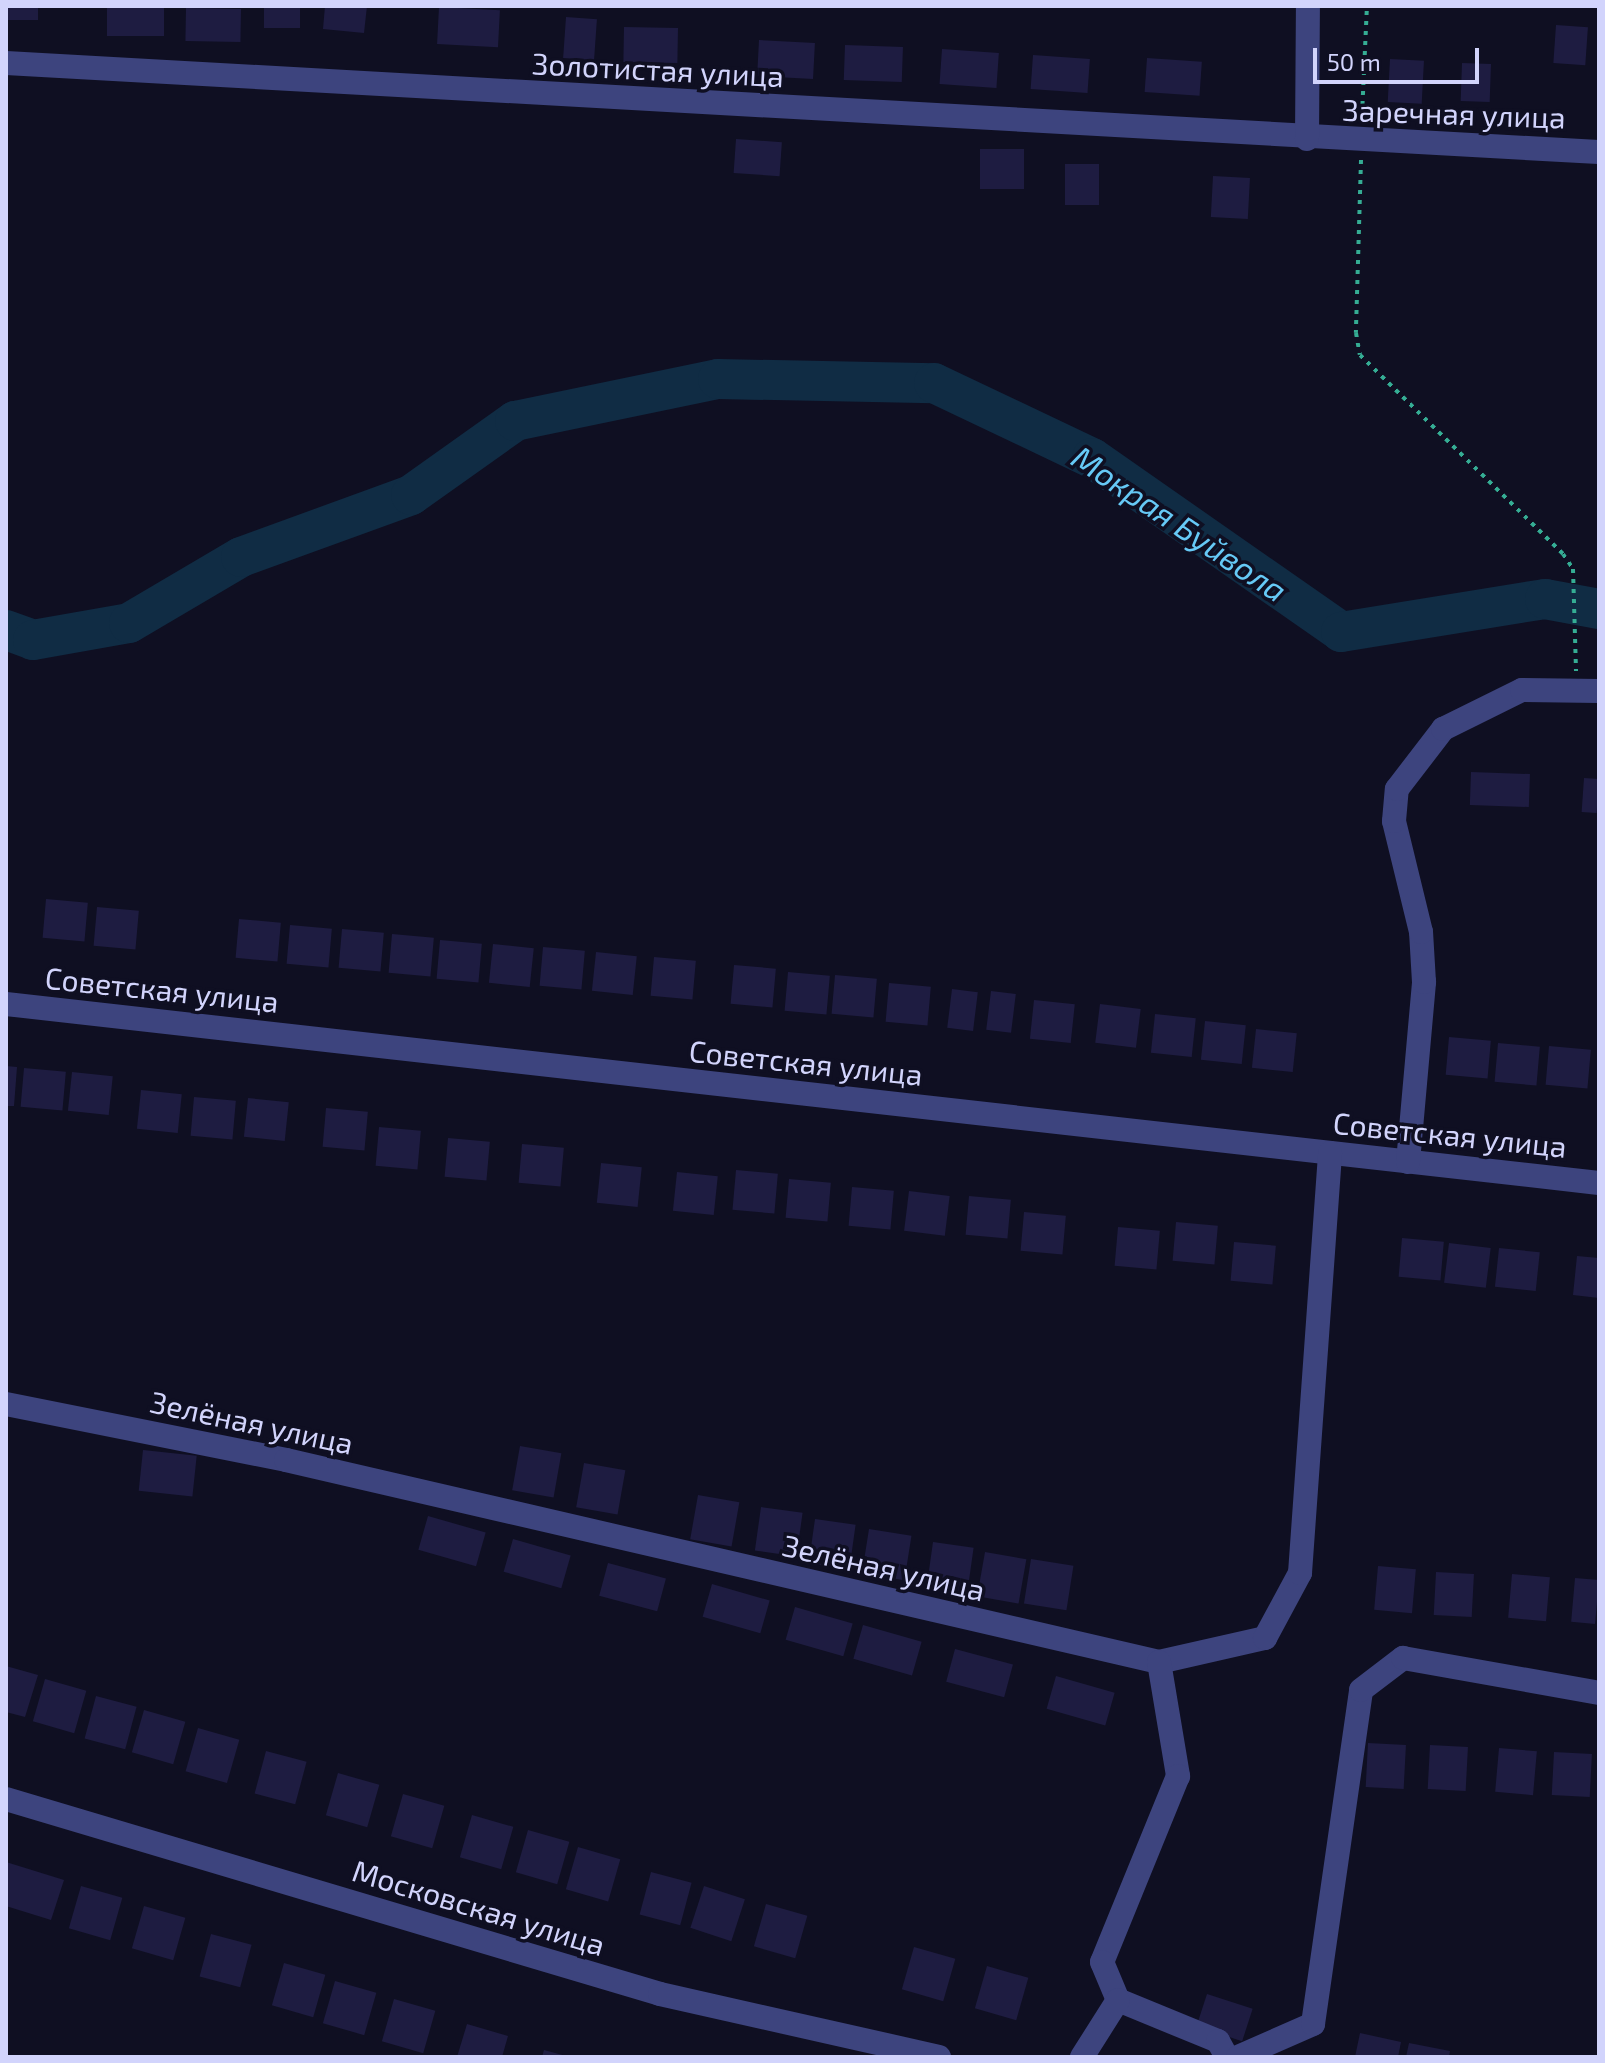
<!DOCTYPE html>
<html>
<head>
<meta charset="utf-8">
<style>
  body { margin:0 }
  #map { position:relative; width:1605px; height:2063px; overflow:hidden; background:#0f0f22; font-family:"Exo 2",sans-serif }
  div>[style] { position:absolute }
  .river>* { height:40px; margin:-20px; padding:0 20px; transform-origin:20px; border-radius:20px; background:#102c44 }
  .building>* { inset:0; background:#1e1c41; transform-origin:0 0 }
  .path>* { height:4px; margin-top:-2px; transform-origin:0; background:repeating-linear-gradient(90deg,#35ad94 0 4px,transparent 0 10px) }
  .minor>* { height:24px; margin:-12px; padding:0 12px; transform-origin:12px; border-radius:12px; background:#3d447e }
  span { translate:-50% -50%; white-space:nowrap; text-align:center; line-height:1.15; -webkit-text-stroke:7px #0f0f22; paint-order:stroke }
  .street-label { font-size:30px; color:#d2d4fc }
  .water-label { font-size:32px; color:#66c9f6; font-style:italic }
  .frame { position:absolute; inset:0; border:8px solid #d2d4fc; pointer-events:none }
  .scale { position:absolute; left:1313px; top:48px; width:166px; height:36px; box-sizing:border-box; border:4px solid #d2d4fc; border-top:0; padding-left:10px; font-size:24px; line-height:28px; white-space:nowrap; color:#d2d4fc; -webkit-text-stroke:6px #0f0f22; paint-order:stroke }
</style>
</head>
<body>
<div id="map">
  <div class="river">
    <div style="left:6px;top:630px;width:29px;rotate:20deg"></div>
    <div style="left:33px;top:640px;width:97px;rotate:-10deg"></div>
    <div style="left:129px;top:623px;width:130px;rotate:-30.5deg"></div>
    <div style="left:241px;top:557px;width:181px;rotate:-20deg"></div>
    <div style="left:411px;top:495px;width:128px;rotate:-35.4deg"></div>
    <div style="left:515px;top:421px;width:207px;rotate:-11.7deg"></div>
    <div style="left:718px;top:379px;width:216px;rotate:1.1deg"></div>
    <div style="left:934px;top:383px;width:175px;rotate:25.4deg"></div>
    <div style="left:1092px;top:458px;width:304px;rotate:34.9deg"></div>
    <div style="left:1341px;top:632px;width:207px;rotate:-9.2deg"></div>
    <div style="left:1545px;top:599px;width:55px;rotate:10.5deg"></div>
  </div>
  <div class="building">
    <div style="left:7px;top:6px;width:31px;height:14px"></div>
    <div style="left:107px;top:6px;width:57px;height:30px"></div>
    <div style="left:264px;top:6px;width:36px;height:22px"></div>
    <div style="clip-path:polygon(325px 6px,367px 6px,364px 33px,323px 29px)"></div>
    <div style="left:439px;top:7px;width:61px;height:37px;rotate:3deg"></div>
    <div style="left:186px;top:8px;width:55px;height:33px;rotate:1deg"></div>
    <div style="left:566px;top:17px;width:31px;height:41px;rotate:4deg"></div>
    <div style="left:1556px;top:25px;width:32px;height:38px;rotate:4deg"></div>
    <div style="left:624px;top:27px;width:54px;height:35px;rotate:1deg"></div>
    <div style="left:759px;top:40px;width:56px;height:36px;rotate:3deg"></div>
    <div style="left:845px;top:45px;width:58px;height:35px;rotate:2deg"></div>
    <div style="left:942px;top:49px;width:57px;height:35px;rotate:4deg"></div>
    <div style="left:1033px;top:55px;width:57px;height:34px;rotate:4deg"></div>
    <div style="left:1147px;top:58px;width:55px;height:34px;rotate:4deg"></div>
    <div style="left:1390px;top:59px;width:34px;height:43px;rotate:3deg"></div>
    <div style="left:1462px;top:63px;width:29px;height:38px;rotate:2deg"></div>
    <div style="left:736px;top:139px;width:46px;height:34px;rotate:4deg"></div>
    <div style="left:980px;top:149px;width:44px;height:40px"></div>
    <div style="left:1065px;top:164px;width:34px;height:41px"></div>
    <div style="left:1213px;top:176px;width:37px;height:41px;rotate:3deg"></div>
    <div style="left:1471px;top:772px;width:59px;height:33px;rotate:2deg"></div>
    <div style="left:1584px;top:778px;width:15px;height:34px;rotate:4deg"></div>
    <div style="left:46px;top:899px;width:42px;height:39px;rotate:5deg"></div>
    <div style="left:97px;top:907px;width:42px;height:39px;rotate:5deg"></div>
    <div style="left:239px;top:919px;width:42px;height:39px;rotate:5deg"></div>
    <div style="left:290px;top:925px;width:42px;height:39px;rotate:5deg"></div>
    <div style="left:342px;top:929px;width:42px;height:39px;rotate:5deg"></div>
    <div style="left:392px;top:934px;width:42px;height:39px;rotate:5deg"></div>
    <div style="left:440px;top:940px;width:42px;height:39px;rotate:5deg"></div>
    <div style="left:493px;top:944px;width:41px;height:39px;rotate:6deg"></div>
    <div style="left:543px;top:947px;width:42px;height:39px;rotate:5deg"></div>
    <div style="left:596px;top:952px;width:41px;height:39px;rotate:6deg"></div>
    <div style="left:654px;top:957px;width:42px;height:39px;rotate:5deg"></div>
    <div style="left:734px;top:965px;width:42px;height:39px;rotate:5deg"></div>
    <div style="left:788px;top:972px;width:42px;height:39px;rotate:5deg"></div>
    <div style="left:835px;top:975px;width:42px;height:39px;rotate:5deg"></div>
    <div style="left:889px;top:983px;width:42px;height:39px;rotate:5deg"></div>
    <div style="left:952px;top:989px;width:26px;height:39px;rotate:7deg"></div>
    <div style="left:991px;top:991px;width:25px;height:39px;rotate:7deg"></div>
    <div style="left:1034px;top:1000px;width:41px;height:39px;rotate:6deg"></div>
    <div style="left:1100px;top:1004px;width:41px;height:39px;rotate:7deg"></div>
    <div style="left:1155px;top:1014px;width:41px;height:39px;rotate:6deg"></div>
    <div style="left:1205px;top:1021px;width:41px;height:39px;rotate:6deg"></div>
    <div style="left:1256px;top:1029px;width:41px;height:39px;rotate:6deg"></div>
    <div style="left:1449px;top:1037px;width:42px;height:38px;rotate:5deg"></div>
    <div style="left:1498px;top:1043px;width:42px;height:39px;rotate:5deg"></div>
    <div style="left:1549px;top:1046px;width:42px;height:39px;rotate:5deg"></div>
    <div style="clip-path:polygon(6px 1066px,17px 1067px,14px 1106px,6px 1106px)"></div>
    <div style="left:24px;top:1068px;width:42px;height:39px;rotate:5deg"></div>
    <div style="left:72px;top:1072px;width:41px;height:39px;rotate:6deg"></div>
    <div style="left:141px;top:1090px;width:41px;height:39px;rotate:6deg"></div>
    <div style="left:194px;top:1097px;width:42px;height:39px;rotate:5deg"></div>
    <div style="left:248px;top:1098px;width:41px;height:39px;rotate:6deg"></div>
    <div style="left:326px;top:1108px;width:42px;height:39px;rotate:5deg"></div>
    <div style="left:379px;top:1127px;width:42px;height:39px;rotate:5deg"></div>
    <div style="left:448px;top:1138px;width:42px;height:39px;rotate:5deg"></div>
    <div style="left:522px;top:1144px;width:42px;height:39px;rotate:5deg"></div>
    <div style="left:601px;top:1163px;width:41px;height:40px;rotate:6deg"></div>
    <div style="left:736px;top:1170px;width:42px;height:40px;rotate:5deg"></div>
    <div style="left:677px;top:1172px;width:41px;height:39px;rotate:6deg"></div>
    <div style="left:789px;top:1179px;width:42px;height:39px;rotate:5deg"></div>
    <div style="left:852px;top:1187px;width:42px;height:39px;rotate:5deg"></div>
    <div style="left:909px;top:1191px;width:41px;height:40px;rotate:7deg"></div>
    <div style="left:969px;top:1196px;width:42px;height:39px;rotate:5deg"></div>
    <div style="left:1024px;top:1212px;width:42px;height:39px;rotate:5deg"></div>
    <div style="left:1176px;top:1222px;width:42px;height:39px;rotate:5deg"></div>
    <div style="left:1118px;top:1227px;width:42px;height:39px;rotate:5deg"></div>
    <div style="left:1402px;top:1238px;width:42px;height:39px;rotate:5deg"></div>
    <div style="left:1234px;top:1242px;width:42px;height:39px;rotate:5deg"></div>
    <div style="left:1449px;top:1243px;width:42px;height:40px;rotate:7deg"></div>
    <div style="left:1499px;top:1248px;width:41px;height:39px;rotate:6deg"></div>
    <div style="clip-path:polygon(1577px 1256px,1599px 1258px,1599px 1298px,1573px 1295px)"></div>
    <div style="left:520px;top:1446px;width:42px;height:45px;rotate:10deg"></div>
    <div style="left:143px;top:1450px;width:54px;height:41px;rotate:6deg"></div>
    <div style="left:584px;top:1463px;width:42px;height:45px;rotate:10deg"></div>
    <div style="left:698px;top:1495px;width:42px;height:45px;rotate:10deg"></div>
    <div style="left:761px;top:1507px;width:42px;height:44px;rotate:8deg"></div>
    <div style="left:428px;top:1516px;width:60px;height:35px;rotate:16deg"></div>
    <div style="left:815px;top:1519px;width:41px;height:45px;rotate:8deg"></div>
    <div style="left:869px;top:1529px;width:43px;height:45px;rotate:9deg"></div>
    <div style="left:513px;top:1539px;width:60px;height:34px;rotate:16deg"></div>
    <div style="left:933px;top:1542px;width:41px;height:45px;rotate:8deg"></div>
    <div style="left:985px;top:1552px;width:42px;height:45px;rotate:10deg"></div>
    <div style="left:1031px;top:1559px;width:43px;height:45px;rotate:9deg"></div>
    <div style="left:608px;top:1563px;width:60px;height:34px;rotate:15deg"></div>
    <div style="left:1378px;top:1566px;width:38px;height:44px;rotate:5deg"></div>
    <div style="left:1436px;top:1572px;width:38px;height:43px;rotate:3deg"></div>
    <div style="left:1512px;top:1574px;width:38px;height:44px;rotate:5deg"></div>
    <div style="left:1575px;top:1578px;width:24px;height:44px;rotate:5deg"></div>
    <div style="left:712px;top:1584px;width:60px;height:34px;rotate:16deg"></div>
    <div style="left:795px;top:1607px;width:60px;height:34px;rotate:16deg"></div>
    <div style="left:863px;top:1625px;width:61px;height:35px;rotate:16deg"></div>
    <div style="left:955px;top:1649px;width:60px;height:34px;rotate:15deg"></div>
    <div style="clip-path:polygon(6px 1666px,38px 1675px,25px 1717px,6px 1712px)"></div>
    <div style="left:1056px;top:1676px;width:61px;height:34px;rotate:16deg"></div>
    <div style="left:45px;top:1679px;width:43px;height:44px;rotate:16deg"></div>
    <div style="left:96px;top:1696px;width:42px;height:44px;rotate:15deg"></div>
    <div style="left:144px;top:1710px;width:43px;height:44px;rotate:16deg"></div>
    <div style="left:198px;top:1728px;width:43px;height:45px;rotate:16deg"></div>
    <div style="left:1368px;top:1743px;width:38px;height:44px;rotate:3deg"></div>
    <div style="left:1430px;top:1745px;width:38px;height:44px;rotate:3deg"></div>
    <div style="left:1499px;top:1748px;width:38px;height:44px;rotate:5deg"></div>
    <div style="left:266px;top:1751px;width:42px;height:44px;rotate:15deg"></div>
    <div style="left:1554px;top:1752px;width:38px;height:43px;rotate:3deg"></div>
    <div style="left:338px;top:1773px;width:43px;height:44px;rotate:16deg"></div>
    <div style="left:403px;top:1794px;width:43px;height:44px;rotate:16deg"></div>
    <div style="left:472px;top:1815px;width:43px;height:44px;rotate:16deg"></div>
    <div style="left:528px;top:1830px;width:43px;height:44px;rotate:16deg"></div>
    <div style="left:578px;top:1847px;width:44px;height:44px;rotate:16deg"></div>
    <div style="clip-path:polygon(6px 1862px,64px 1880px,51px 1920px,6px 1906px)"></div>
    <div style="left:651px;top:1872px;width:42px;height:44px;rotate:15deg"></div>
    <div style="left:81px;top:1886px;width:43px;height:44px;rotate:16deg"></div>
    <div style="left:704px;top:1886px;width:43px;height:44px;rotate:18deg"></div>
    <div style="left:766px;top:1904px;width:43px;height:44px;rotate:16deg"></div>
    <div style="left:144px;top:1906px;width:43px;height:44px;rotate:16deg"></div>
    <div style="left:211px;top:1934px;width:42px;height:44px;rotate:15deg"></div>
    <div style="left:914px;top:1947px;width:43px;height:44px;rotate:16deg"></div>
    <div style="left:284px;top:1963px;width:43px;height:44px;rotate:16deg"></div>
    <div style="left:987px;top:1966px;width:43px;height:44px;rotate:16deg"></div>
    <div style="left:335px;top:1981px;width:43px;height:44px;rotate:16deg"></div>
    <div style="left:1207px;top:1994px;width:48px;height:34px;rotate:18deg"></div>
    <div style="left:394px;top:1999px;width:43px;height:44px;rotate:16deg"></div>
    <div style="clip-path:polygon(467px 2024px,508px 2036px,502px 2057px,457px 2057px)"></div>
    <div style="clip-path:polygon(1360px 2033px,1401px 2042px,1398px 2057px,1355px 2057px)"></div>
    <div style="clip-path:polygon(1409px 2043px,1450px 2051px,1449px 2057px,1406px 2057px)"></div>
    <div style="clip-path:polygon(544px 2050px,566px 2056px,566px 2057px,542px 2057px)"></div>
  </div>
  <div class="path">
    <div style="left:1362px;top:115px;width:109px;rotate:-87.4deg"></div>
    <div style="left:1361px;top:160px;width:173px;rotate:91.7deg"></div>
    <div style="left:1356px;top:333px;width:22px;rotate:80deg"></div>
    <div style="left:1360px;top:355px;width:284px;rotate:44.4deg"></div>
    <div style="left:1563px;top:554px;width:18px;rotate:56deg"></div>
    <div style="left:1573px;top:569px;width:102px;rotate:88.3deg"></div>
  </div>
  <div class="minor">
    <div style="left:6px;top:63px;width:1595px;rotate:3.2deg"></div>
    <div style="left:1307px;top:139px;width:133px;rotate:-89.6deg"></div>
    <div style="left:6px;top:1004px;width:1603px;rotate:6.41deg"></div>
    <div style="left:1408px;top:1162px;width:181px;rotate:-84.9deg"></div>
    <div style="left:1424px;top:982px;width:50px;rotate:-93.4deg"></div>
    <div style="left:1421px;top:932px;width:114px;rotate:-103.7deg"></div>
    <div style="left:1394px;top:821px;width:32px;rotate:-85deg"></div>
    <div style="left:1397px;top:789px;width:76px;rotate:-52.5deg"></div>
    <div style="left:1443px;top:729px;width:88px;rotate:-26.3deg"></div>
    <div style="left:1522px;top:690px;width:77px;rotate:0.7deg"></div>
    <div style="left:6px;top:1404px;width:286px;rotate:11.3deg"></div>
    <div style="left:286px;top:1460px;width:896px;rotate:13.03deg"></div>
    <div style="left:1159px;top:1662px;width:109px;rotate:-12.8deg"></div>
    <div style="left:1265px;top:1638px;width:74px;rotate:-61.7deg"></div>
    <div style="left:1300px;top:1573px;width:421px;rotate:-85.9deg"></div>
    <div style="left:1159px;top:1662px;width:116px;rotate:80.5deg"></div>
    <div style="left:1178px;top:1776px;width:201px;rotate:112.2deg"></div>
    <div style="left:1102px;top:1962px;width:41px;rotate:67.2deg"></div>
    <div style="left:1118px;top:2000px;width:108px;rotate:22.3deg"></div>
    <div style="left:1218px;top:2041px;width:18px;rotate:61deg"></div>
    <div style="left:6px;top:1799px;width:682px;rotate:16.6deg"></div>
    <div style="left:660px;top:1994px;width:286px;rotate:12.7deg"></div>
    <div style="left:1082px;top:2057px;width:67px;rotate:-57.7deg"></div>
    <div style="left:1238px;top:2057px;width:82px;rotate:-23.7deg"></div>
    <div style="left:1313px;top:2024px;width:337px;rotate:-81.8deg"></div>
    <div style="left:1361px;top:1690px;width:53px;rotate:-37.3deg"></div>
    <div style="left:1403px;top:1658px;width:199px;rotate:10.1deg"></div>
  </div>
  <div class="street-label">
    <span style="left:658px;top:69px;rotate:3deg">Золотистая улица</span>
    <span style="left:1454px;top:113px;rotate:2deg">Заречная улица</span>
    <span style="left:162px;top:989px;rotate:6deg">Советская улица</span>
    <span style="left:806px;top:1062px;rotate:6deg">Советская улица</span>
    <span style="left:1450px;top:1134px;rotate:6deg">Советская улица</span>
    <span style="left:252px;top:1422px;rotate:12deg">Зелёная улица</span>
    <span style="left:884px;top:1567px;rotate:13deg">Зелёная улица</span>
    <span style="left:479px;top:1907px;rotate:17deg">Московская улица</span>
  </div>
  <div class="water-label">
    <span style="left:1180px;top:523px;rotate:34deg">Мокрая Буйвола</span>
  </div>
  <div class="frame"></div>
  <div class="scale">50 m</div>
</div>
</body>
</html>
